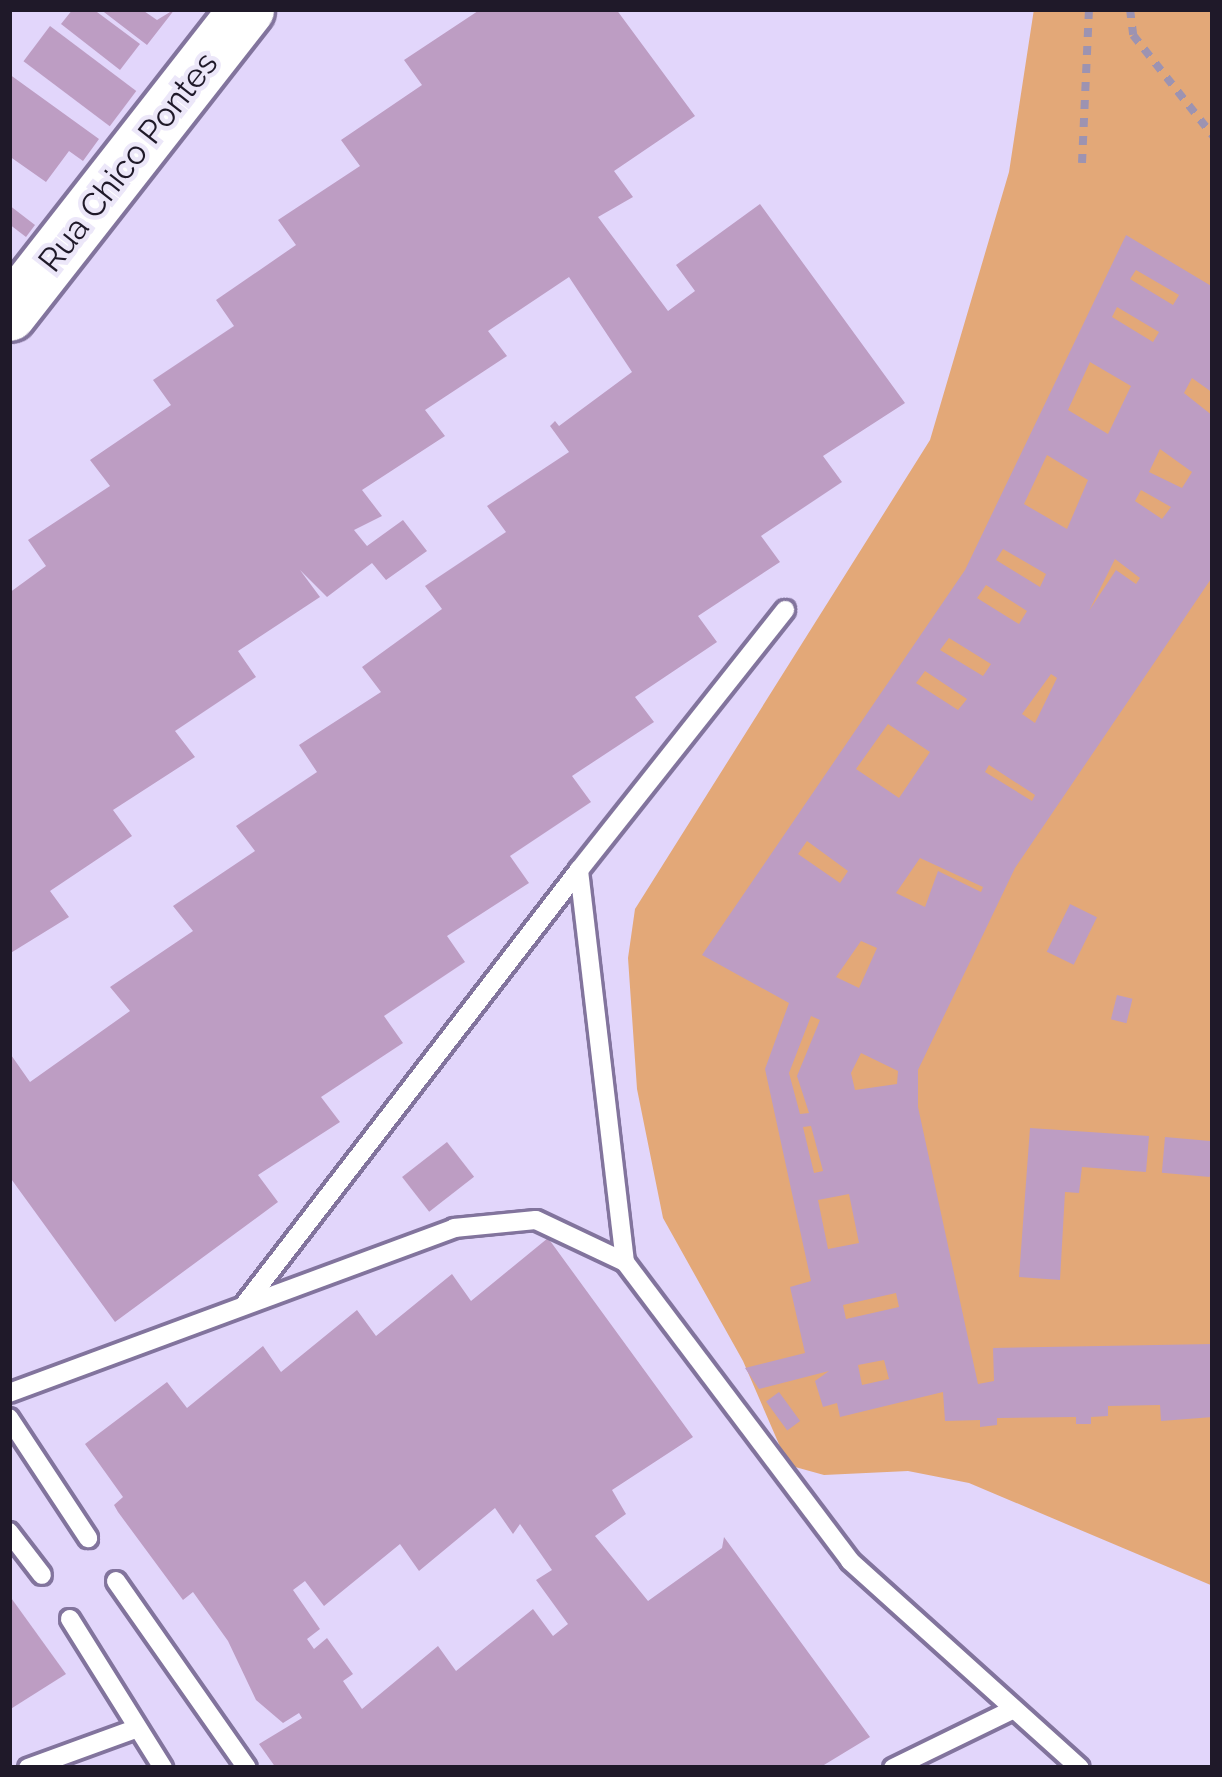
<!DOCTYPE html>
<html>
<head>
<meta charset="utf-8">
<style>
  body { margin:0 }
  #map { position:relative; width:1222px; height:1777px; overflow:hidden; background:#e2d6fb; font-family:Raleway,sans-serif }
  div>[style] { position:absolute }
  .green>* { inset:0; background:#e3a878 }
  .building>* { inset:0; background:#bd9dc3; transform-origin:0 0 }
  .path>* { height:8px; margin-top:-4px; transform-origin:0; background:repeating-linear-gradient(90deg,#9d93b1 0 9px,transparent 0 18px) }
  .roads { filter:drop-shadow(3px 0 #82749d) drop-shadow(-3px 0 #82749d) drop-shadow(0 3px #82749d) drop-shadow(0 -3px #82749d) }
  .service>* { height:18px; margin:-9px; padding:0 9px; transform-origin:9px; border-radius:9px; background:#fff }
  .secondary>* { height:54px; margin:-27px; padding:0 27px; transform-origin:27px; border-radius:27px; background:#fff }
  span { translate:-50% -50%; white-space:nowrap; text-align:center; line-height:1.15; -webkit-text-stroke:9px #ece7f9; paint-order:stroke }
  .street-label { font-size:33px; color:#1f1929 }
  .frame { position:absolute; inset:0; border:12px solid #1f1929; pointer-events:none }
</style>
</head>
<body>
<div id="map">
  <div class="green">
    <div style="clip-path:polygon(1034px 9px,1213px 9px,1213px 1586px,969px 1483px,908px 1471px,824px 1475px,788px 1465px,743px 1361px,663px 1218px,637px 1089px,628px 958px,635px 909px,930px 440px,1009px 172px)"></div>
  </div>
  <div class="building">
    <div style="clip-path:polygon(73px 9px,93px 9px,140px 44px,120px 70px,61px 24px)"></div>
    <div style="clip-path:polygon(100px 9px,141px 9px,157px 20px,175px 9px,147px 45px)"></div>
    <div style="clip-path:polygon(481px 9px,616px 9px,695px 116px,614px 171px,633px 197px,598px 217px,668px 311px,695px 291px,676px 265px,760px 204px,905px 403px,823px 456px,842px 482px,761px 536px,780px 562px,698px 616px,717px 642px,635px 697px,654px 722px,572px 776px,591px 802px,510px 856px,529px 883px,447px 936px,465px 962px,384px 1016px,403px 1043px,321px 1097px,340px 1122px,258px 1175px,278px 1202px,115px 1322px,9px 1176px,9px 1052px,30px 1082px,130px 1011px,110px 987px,193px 931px,173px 906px,255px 851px,236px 826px,317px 772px,299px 745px,381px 692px,362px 667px,442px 609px,425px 586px,506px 532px,487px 506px,569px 452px,550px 426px,555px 421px,559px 426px,632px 372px,569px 277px,488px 331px,507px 356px,425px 410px,445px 436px,362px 490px,382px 516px,354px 530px,367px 546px,403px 520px,427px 551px,386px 580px,372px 563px,327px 597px,300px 570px,320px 597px,238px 651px,256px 677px,175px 731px,195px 757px,113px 810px,132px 836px,50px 891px,69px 917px,9px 954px,9px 593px,46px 566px,28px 540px,110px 486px,90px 460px,171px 405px,153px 380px,234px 326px,216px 300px,296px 245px,278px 220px,360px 166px,341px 140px,422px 85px,404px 60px)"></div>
    <div style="left:50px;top:26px;width:108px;height:44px;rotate:37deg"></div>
    <div style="clip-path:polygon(9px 74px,99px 139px,83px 161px,69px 151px,46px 182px,9px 156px)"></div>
    <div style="clip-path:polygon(9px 205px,35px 225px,26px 237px,9px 224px)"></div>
    <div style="clip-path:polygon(evenodd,1126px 235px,1213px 287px,1213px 393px,1192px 378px,1184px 393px,1213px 416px,1213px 576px,1015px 868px,918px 1070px,918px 1107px,978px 1384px,994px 1381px,993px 1348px,1213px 1344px,1213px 1417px,1161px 1421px,1160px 1405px,1108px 1406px,1108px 1416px,1091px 1417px,1091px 1424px,1076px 1424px,1076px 1417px,997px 1418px,997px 1425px,980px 1427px,980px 1420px,945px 1421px,943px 1392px,840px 1417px,837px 1403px,823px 1407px,815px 1381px,829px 1371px,759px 1389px,745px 1368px,805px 1353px,790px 1287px,811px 1281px,765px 1069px,789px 1003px,702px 955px,965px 570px,1126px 235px,1136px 270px,1179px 295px,1173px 305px,1130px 279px,1136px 270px,1126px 235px,1117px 307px,1159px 332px,1153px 342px,1112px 317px,1117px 307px,1126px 235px,1090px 362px,1131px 386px,1108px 434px,1068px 410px,1090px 362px,1126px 235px,1160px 449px,1192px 472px,1182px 488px,1149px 472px,1160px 449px,1126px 235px,1047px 455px,1088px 480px,1067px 529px,1024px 504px,1047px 455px,1126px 235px,1141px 490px,1171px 507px,1162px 519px,1135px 501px,1141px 490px,1126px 235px,1003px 549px,1046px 574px,1040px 587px,996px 560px,1003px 549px,1126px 235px,1115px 559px,1140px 578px,1136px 584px,1116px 570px,1089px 611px,1115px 559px,1126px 235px,986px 585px,1027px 611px,1019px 624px,977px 598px,986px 585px,1126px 235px,949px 638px,991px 664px,983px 676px,940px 650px,949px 638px,1126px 235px,925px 671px,967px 699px,958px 710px,916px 683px,925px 671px,1126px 235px,1051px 674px,1057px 678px,1035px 723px,1022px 714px,1051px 674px,1126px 235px,888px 724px,930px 752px,899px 798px,856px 769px,888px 724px,1126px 235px,989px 765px,1035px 795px,1032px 801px,985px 772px,989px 765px,1126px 235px,807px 841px,848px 871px,840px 883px,798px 854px,807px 841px,1126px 235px,920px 858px,983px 887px,981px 892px,938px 871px,925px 907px,896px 893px,920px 858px,1126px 235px,861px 941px,877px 948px,859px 988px,836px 977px,861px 941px,1126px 235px,811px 1016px,820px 1020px,797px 1076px,809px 1113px,800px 1114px,789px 1073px,811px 1016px,1126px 235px,861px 1053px,898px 1071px,897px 1084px,855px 1090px,851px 1073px,861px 1053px,1126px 235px,811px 1126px,823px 1171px,814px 1173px,803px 1127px,811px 1126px,1126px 235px,849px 1194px,859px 1243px,828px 1249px,818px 1200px,849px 1194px,1126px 235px,896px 1293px,899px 1307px,846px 1319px,843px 1305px,896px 1293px,1126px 235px,884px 1360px,889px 1379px,862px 1385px,858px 1365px,884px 1360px)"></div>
    <div style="left:1070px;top:904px;width:30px;height:53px;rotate:26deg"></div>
    <div style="left:1117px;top:995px;width:16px;height:25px;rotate:14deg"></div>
    <div style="clip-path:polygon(1030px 1128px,1149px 1136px,1146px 1172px,1082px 1167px,1079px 1193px,1065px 1192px,1060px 1280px,1019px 1277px)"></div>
    <div style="left:1165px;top:1137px;width:48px;height:36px;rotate:5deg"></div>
    <div style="left:447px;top:1142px;width:44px;height:57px;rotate:52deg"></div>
    <div style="clip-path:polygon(evenodd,548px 1238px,693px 1437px,612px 1490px,626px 1514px,595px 1536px,648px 1601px,722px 1548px,724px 1537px,870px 1737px,819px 1768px,276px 1768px,259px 1744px,302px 1718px,299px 1713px,283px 1723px,256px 1700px,228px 1641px,193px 1592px,183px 1600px,118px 1512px,114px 1505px,123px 1497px,85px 1444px,167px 1382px,187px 1408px,263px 1346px,281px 1372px,357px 1310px,376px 1336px,452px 1274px,471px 1301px,548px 1238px,495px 1508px,513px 1534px,520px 1524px,552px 1570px,536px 1580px,568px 1624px,553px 1636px,533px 1609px,456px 1671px,438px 1646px,362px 1709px,343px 1681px,353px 1674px,327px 1638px,314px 1649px,307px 1639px,320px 1629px,293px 1590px,305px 1581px,324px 1606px,400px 1544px,419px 1571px,495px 1508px)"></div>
    <div style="left:779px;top:1392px;width:36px;height:16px;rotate:54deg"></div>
    <div style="clip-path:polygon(9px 1595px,66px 1674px,9px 1710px)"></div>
  </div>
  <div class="path">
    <div style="left:1130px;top:9px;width:26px;rotate:83deg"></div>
    <div style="left:1133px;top:35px;width:129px;rotate:51.6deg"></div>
    <div style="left:1082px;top:163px;width:154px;rotate:-87.4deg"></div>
  </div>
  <div class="roads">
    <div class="service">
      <div style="left:625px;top:1262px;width:395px;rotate:-96.7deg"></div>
      <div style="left:579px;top:870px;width:332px;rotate:-51.6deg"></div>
      <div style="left:245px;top:1304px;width:548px;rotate:-52.42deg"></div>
      <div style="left:9px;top:1393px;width:475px;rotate:-20.3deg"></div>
      <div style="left:454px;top:1228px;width:82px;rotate:-5.6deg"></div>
      <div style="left:536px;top:1220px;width:98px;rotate:25.3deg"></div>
      <div style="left:625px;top:1262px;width:374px;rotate:53deg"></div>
      <div style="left:850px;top:1561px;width:309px;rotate:42deg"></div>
      <div style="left:9px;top:1418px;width:144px;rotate:56.6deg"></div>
      <div style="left:9px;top:1532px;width:54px;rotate:52.5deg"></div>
      <div style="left:116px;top:1581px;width:228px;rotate:55deg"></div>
      <div style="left:70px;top:1619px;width:176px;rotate:58deg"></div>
      <div style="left:28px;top:1768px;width:114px;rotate:-20deg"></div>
      <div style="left:893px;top:1768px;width:132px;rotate:-26deg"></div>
    </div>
    <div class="secondary">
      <div style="left:9px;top:314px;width:387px;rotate:-52deg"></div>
    </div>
  </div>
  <div class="street-label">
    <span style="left:128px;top:162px;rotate:-52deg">Rua Chico Pontes</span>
  </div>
  <div class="frame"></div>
</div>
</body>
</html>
